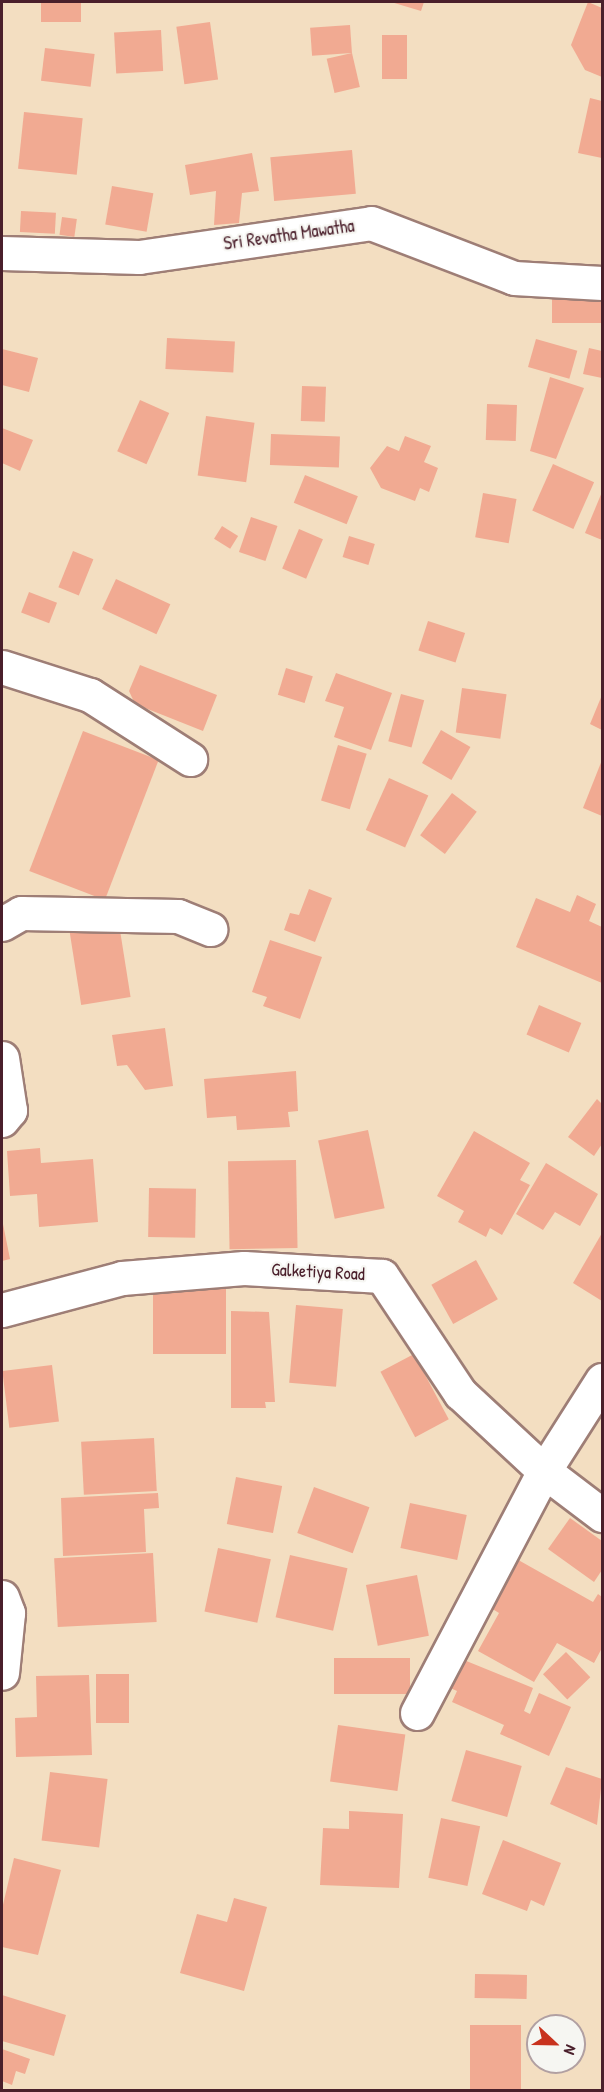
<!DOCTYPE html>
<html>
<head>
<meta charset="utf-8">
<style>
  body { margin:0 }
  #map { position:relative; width:604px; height:2092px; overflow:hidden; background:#f3dec1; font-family:"Patrick Hand",sans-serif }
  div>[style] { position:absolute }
  .building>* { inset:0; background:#f1aa92; transform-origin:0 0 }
  .roads { filter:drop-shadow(2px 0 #9e7e76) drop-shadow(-2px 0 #9e7e76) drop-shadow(0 2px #9e7e76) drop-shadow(0 -2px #9e7e76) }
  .minor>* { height:33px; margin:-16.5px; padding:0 16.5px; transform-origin:16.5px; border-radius:16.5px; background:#fff }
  span { translate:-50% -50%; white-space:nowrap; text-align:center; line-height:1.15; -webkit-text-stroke:4.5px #f6f6f2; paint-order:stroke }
  .street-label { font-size:18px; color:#4a1f2b }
  .frame { position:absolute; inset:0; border:3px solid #4a1f2b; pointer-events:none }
  .north { position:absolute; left:526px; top:2014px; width:60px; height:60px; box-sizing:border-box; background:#f6f6f2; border:2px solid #b1a0a2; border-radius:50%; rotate:112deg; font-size:16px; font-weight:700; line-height:24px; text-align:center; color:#4a1f2b }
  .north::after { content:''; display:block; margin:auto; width:21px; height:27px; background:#c8321e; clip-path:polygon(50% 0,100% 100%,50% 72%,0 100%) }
</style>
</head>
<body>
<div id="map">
  <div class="building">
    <div style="left:41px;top:2px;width:40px;height:20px"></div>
    <div style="clip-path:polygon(391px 2px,424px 2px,421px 11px)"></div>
    <div style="clip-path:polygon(588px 2px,602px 8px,602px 77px,585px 70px,571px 45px)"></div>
    <div style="left:210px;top:22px;width:58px;height:34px;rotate:82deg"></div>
    <div style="left:350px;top:25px;width:28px;height:40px;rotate:86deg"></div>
    <div style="left:161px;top:30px;width:41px;height:47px;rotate:87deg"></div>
    <div style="left:407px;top:35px;width:44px;height:25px;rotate:90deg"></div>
    <div style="left:45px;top:48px;width:50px;height:33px;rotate:7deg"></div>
    <div style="left:352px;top:53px;width:35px;height:26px;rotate:77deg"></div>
    <div style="clip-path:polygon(590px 98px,602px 101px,602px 158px,578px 153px)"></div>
    <div style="left:24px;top:112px;width:59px;height:57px;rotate:6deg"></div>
    <div style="left:352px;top:150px;width:44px;height:82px;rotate:85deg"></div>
    <div style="clip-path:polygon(252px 153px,259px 191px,242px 193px,239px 223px,214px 225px,216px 191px,190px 195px,185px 165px)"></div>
    <div style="left:112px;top:186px;width:42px;height:39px;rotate:10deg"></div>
    <div style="left:21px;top:211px;width:35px;height:21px;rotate:3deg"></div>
    <div style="left:62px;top:217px;width:15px;height:18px;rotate:8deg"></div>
    <div style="left:602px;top:299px;width:24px;height:50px;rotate:90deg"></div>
    <div style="left:167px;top:338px;width:68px;height:31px;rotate:3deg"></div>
    <div style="left:536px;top:339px;width:43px;height:29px;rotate:16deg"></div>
    <div style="clip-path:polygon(589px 348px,602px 351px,602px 378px,583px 374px)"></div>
    <div style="clip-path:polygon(2px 349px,38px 358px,29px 392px,2px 385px)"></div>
    <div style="clip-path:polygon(550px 377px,584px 388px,556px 459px,530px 451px)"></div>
    <div style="left:302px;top:386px;width:24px;height:35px;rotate:2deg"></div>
    <div style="left:140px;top:400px;width:32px;height:56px;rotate:24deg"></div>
    <div style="left:487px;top:404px;width:30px;height:36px;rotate:2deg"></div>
    <div style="left:206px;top:416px;width:49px;height:60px;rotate:8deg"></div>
    <div style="clip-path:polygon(2px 428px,33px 440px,20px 471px,2px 463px)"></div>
    <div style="left:271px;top:434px;width:69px;height:31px;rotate:2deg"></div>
    <div style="clip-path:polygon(405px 436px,431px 446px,424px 462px,438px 468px,429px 492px,420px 488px,415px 501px,381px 488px,370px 468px,387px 446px,399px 451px)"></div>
    <div style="left:553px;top:464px;width:45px;height:51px;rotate:24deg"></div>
    <div style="left:305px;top:475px;width:57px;height:30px;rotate:22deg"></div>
    <div style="clip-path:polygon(602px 492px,602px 540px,585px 533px)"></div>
    <div style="left:483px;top:493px;width:34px;height:45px;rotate:10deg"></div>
    <div style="left:251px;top:517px;width:28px;height:37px;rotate:19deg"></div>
    <div style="left:222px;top:526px;width:19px;height:15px;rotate:32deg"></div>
    <div style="left:299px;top:529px;width:26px;height:43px;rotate:23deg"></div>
    <div style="left:349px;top:536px;width:27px;height:22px;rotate:17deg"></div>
    <div style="left:73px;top:551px;width:22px;height:39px;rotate:22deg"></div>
    <div style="left:116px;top:579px;width:60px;height:33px;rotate:25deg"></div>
    <div style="left:29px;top:592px;width:30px;height:22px;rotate:21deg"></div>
    <div style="left:428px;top:621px;width:39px;height:31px;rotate:18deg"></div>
    <div style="clip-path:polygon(140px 665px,217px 695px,203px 731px,135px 704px,129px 691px)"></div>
    <div style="left:286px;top:668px;width:28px;height:28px;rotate:17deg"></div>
    <div style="clip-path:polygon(336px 673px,392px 693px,371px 750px,334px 737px,344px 707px,325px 701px)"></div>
    <div style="left:462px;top:688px;width:45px;height:45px;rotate:8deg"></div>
    <div style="left:401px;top:694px;width:24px;height:49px;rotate:15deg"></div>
    <div style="clip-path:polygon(602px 695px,602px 730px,590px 724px)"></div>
    <div style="left:441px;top:730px;width:34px;height:38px;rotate:30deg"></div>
    <div style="left:83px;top:731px;width:81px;height:150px;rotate:21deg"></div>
    <div style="left:338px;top:745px;width:30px;height:58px;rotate:17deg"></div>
    <div style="clip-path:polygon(602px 760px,602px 816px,583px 808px)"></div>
    <div style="left:389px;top:778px;width:43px;height:57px;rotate:24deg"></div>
    <div style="left:452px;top:793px;width:31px;height:53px;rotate:37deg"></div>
    <div style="clip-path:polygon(309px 889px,332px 898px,315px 942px,284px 930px,290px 913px,299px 915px)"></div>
    <div style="clip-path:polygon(577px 895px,596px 904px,589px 921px,602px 927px,602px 983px,516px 947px,536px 898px,570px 912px)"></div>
    <div style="left:119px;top:924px;width:74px;height:50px;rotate:81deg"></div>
    <div style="clip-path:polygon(270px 940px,322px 957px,300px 1019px,263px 1006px,267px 997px,252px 992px)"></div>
    <div style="left:539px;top:1005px;width:46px;height:32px;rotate:23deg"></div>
    <div style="clip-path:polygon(165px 1028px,173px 1086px,145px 1090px,127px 1065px,117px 1066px,112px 1035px)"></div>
    <div style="clip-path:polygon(296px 1071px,298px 1111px,288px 1112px,290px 1127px,237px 1130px,236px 1116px,207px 1118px,204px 1079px)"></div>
    <div style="clip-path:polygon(597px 1099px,602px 1104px,602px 1144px,594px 1156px,568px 1137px)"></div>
    <div style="left:368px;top:1130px;width:80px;height:51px;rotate:78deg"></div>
    <div style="clip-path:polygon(474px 1131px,530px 1163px,520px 1180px,530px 1185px,502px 1235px,490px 1228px,486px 1237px,458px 1222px,464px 1211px,437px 1196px)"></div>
    <div style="clip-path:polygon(40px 1148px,41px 1163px,93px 1159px,98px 1222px,39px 1227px,37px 1194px,10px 1196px,7px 1151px)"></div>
    <div style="left:296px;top:1160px;width:88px;height:68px;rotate:89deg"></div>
    <div style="clip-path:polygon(546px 1163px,598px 1194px,580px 1226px,555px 1212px,543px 1230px,516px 1214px)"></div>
    <div style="left:149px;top:1188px;width:47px;height:49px;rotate:1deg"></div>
    <div style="clip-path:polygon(2px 1219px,10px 1259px,2px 1261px)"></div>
    <div style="clip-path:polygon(602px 1233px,602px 1301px,573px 1283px)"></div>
    <div style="left:476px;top:1260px;width:45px;height:51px;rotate:61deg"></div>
    <div style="left:153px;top:1285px;width:73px;height:69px"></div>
    <div style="left:296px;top:1305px;width:47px;height:78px;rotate:5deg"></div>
    <div style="clip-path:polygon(231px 1311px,269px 1312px,275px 1402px,265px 1402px,266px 1408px,231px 1408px)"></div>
    <div style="left:414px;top:1354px;width:74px;height:38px;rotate:62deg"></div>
    <div style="left:52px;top:1365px;width:57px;height:50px;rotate:83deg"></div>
    <div style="left:154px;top:1438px;width:53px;height:73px;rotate:87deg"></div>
    <div style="left:236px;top:1477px;width:47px;height:48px;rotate:11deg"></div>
    <div style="left:314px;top:1487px;width:59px;height:49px;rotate:20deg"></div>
    <div style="clip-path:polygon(158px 1493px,159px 1508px,144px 1509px,146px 1552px,63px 1556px,61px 1498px)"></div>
    <div style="left:410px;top:1503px;width:58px;height:46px;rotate:12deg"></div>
    <div style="clip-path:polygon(570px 1518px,602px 1541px,602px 1570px,594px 1582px,548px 1549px)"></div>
    <div style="left:218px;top:1548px;width:54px;height:65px;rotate:12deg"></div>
    <div style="left:153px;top:1553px;width:69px;height:99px;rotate:87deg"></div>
    <div style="left:290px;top:1555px;width:59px;height:64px;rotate:13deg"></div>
    <div style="clip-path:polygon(513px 1557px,593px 1602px,598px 1594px,602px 1597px,602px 1648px,594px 1663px,557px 1643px,534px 1682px,478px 1651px,499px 1613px,486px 1605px)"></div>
    <div style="left:417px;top:1575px;width:62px;height:52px;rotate:79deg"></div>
    <div style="left:566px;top:1652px;width:35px;height:32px;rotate:46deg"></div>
    <div style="left:334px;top:1658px;width:76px;height:36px"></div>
    <div style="clip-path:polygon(459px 1658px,533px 1688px,524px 1711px,530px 1714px,539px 1693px,571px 1707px,549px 1756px,500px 1734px,504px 1725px,452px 1702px,457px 1691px,446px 1686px)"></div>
    <div style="left:129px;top:1674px;width:49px;height:33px;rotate:90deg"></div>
    <div style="clip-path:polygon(89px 1675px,92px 1755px,16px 1757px,15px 1718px,37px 1717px,36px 1676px)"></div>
    <div style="left:338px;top:1725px;width:68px;height:57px;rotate:8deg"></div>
    <div style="left:466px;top:1750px;width:58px;height:53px;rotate:16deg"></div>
    <div style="clip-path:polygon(566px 1767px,602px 1779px,597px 1825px,550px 1804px)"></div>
    <div style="left:50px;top:1772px;width:58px;height:69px;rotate:7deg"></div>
    <div style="clip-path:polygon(349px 1811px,403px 1814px,399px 1888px,320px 1885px,323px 1828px,349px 1829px)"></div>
    <div style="left:441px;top:1818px;width:40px;height:61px;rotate:12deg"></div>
    <div style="clip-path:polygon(503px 1840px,561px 1863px,544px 1906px,531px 1900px,527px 1911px,482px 1894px)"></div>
    <div style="clip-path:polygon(14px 1858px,61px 1870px,38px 1955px,2px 1947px,2px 1909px)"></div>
    <div style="clip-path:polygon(234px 1898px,267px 1907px,244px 1991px,180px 1973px,197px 1914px,227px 1922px)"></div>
    <div style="left:475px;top:1974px;width:52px;height:24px;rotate:1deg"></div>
    <div style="clip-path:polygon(2px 1995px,66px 2015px,54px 2056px,2px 2041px)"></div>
    <div style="left:470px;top:2025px;width:51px;height:65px"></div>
    <div style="clip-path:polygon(2px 2049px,30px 2059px,25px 2074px,16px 2071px,12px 2085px,2px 2081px)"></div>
  </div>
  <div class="roads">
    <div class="minor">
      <div style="left:2px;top:253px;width:137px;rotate:1.7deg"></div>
      <div style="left:139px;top:257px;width:234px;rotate:-8.3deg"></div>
      <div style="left:371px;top:223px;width:153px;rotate:21deg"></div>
      <div style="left:514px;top:278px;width:88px;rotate:3.3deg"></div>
      <div style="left:2px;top:667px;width:92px;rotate:17.7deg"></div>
      <div style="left:90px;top:695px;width:119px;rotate:32.6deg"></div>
      <div style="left:2px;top:924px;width:22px;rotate:-30deg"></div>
      <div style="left:21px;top:913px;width:157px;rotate:1.1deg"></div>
      <div style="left:178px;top:916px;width:35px;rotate:22deg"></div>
      <div style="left:2px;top:1058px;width:53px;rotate:81.3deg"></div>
      <div style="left:10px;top:1110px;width:13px;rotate:129deg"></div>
      <div style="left:2px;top:1310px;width:124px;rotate:-14.9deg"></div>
      <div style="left:122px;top:1278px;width:122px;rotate:-4.7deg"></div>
      <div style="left:244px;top:1268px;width:138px;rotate:3.3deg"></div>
      <div style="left:382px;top:1276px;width:141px;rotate:56.3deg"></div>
      <div style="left:460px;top:1393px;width:115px;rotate:42.9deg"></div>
      <div style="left:544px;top:1471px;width:73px;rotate:37.2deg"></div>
      <div style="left:2px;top:1597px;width:17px;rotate:69deg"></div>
      <div style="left:8px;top:1613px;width:60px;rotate:95.7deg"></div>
      <div style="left:417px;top:1713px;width:273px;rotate:-62.3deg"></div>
      <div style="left:544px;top:1471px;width:108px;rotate:-57.5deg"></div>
    </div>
  </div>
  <div class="street-label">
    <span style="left:289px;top:235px;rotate:-8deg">Sri Revatha Mawatha</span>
    <span style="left:318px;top:1272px;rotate:3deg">Galketiya Road</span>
  </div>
  <div class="frame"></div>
  <div class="north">N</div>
</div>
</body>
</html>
